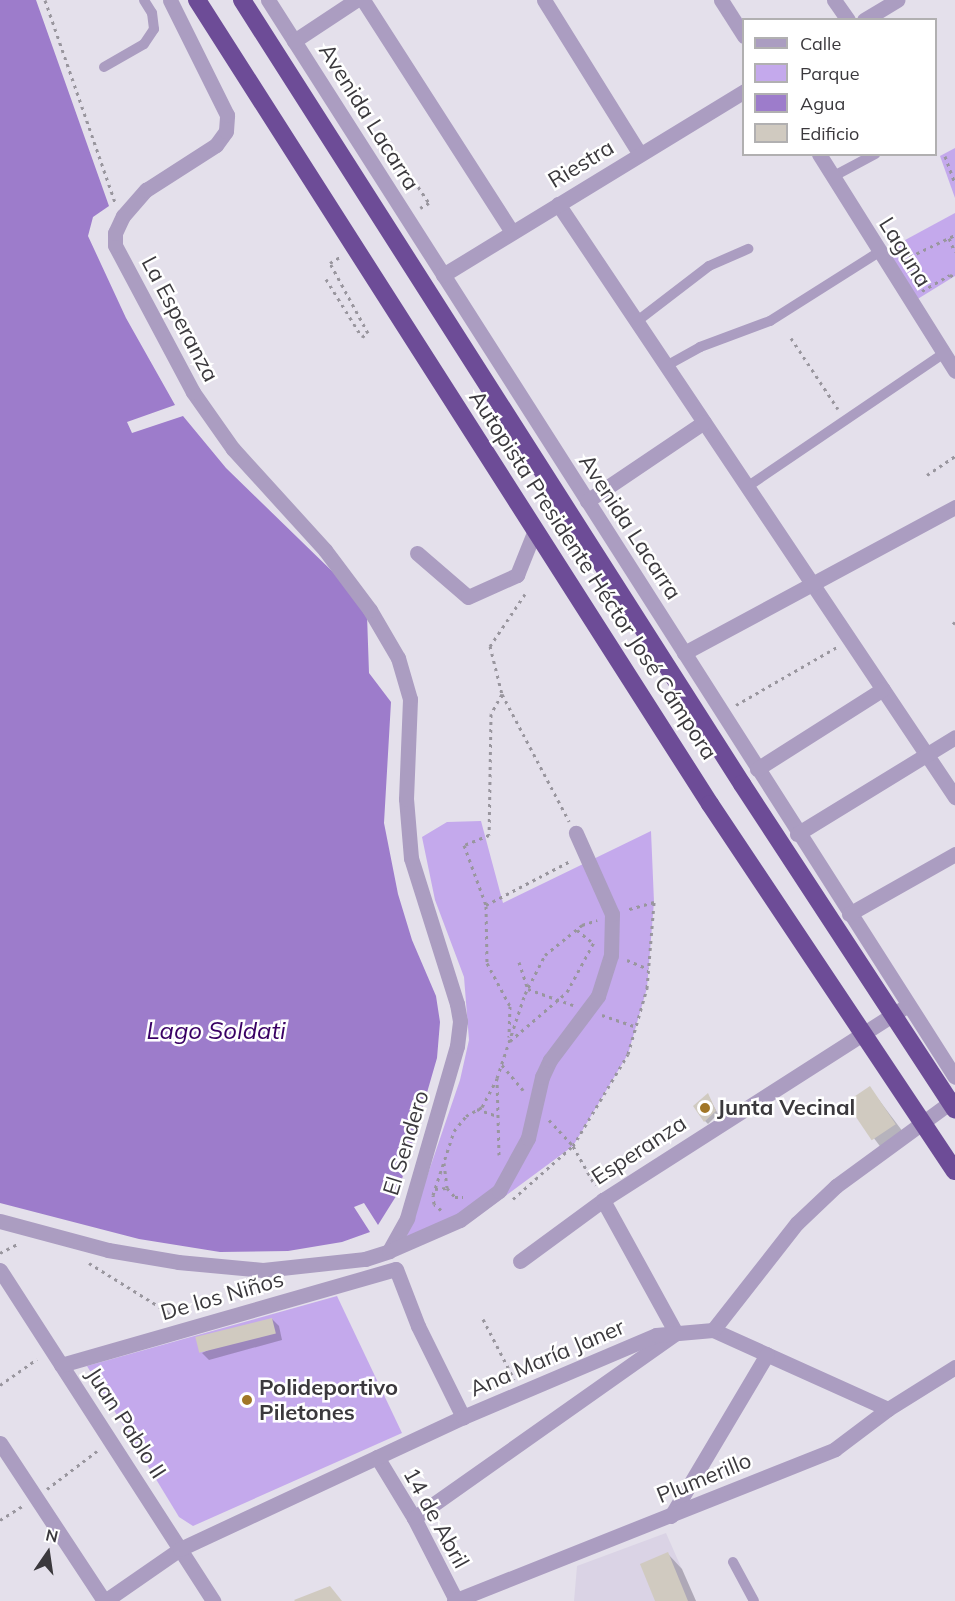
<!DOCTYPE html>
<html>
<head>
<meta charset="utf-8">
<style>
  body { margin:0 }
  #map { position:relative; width:955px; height:1601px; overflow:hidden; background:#e4e0eb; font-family:Mulish,sans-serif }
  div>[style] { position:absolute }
  .built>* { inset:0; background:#dad3e5 }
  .green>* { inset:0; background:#c4a9ec }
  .water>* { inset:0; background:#9d7ccb }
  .shadow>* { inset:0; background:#0003; transform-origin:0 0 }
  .building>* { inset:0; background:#d0cac0; transform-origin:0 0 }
  .path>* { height:3px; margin-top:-1.5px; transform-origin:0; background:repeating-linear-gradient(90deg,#99969e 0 3px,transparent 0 7.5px) }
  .service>* { height:10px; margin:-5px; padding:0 5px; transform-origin:5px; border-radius:5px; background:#ab9dc1 }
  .minor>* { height:15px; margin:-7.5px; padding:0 7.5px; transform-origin:7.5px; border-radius:7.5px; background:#ab9dc1 }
  .motorway>* { height:18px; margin:-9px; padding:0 9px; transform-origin:9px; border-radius:9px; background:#6d4c97 }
  .dots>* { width:16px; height:16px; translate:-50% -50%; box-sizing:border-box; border:3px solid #fff; border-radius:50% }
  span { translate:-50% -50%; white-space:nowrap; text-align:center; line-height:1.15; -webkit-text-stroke:5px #fff; paint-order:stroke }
  .street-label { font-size:22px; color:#3b393d }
  .poi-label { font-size:22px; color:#3b393d; font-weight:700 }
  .left { translate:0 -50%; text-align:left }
  .water-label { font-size:24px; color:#390064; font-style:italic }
  .legend { position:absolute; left:742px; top:18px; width:195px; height:138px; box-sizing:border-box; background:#fff; border:2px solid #b1b0b1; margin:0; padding:8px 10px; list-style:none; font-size:18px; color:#3b393d }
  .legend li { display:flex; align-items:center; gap:12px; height:30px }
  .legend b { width:30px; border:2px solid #b1b0b1 }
  .north { position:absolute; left:18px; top:1523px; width:60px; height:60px; -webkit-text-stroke:4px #fff; paint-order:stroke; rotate:13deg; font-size:16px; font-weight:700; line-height:24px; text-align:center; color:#3b393d }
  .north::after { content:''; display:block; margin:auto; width:21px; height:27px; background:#3b393d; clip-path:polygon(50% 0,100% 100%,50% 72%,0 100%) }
</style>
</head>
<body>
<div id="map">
  <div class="built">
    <div style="clip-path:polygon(666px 1533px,696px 1601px,574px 1601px,577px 1566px)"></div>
  </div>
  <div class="green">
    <div style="clip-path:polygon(955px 148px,955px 198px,940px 156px)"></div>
    <div style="clip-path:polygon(955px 213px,955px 276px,916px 300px,883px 252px)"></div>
    <div style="clip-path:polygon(481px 821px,503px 903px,651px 831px,654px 902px,647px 988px,628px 1054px,573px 1146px,473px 1220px,425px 1240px,406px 1238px,460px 1080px,469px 1040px,464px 977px,435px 900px,422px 837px,447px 822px)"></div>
    <div style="clip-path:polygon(337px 1296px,402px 1433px,193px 1526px,179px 1517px,87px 1366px)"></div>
  </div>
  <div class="water">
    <div style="clip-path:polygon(0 0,36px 0,109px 206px,93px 217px,88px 236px,126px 318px,175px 405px,127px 422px,132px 433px,183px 416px,226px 468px,335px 574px,367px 615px,369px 673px,391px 702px,384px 823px,398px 894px,412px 940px,436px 996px,440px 1022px,437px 1058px,398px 1193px,378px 1225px,364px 1203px,354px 1207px,370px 1232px,342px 1242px,288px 1251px,220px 1252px,139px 1239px,0 1203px)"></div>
  </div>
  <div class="shadow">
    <div style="left:870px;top:1088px;width:54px;height:27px;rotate:53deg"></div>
    <div style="clip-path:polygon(708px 1095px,718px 1114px,708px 1124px,705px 1121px)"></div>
    <div style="clip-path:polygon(272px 1319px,279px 1326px,282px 1340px,209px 1360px,202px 1353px)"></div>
    <div style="clip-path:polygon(668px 1554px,682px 1569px,696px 1601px,656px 1601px)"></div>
  </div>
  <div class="building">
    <div style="left:870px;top:1086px;width:46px;height:29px;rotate:56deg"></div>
    <div style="clip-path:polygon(708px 1093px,716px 1111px,704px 1122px,693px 1106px)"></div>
    <div style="left:272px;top:1318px;width:16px;height:79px;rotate:76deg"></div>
    <div style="clip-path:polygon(668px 1552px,688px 1601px,655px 1601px,640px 1564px)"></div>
    <div style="clip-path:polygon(330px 1586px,342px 1601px,295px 1601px,294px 1600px)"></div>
  </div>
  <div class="path">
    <div style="left:45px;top:0;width:214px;rotate:70.9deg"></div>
    <div style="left:384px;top:148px;width:7px;rotate:-45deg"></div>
    <div style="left:389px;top:143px;width:72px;rotate:56.3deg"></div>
    <div style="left:429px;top:203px;width:10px;rotate:151deg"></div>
    <div style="left:945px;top:156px;width:29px;rotate:70deg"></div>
    <div style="left:949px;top:238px;width:15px;rotate:67deg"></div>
    <div style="left:903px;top:260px;width:58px;rotate:-25.7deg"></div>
    <div style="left:326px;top:279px;width:68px;rotate:58.2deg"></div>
    <div style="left:362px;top:337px;width:7px;rotate:-34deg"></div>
    <div style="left:368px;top:333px;width:80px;rotate:-118.5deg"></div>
    <div style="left:330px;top:263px;width:12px;rotate:-31deg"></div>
    <div style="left:922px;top:291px;width:32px;rotate:-30deg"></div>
    <div style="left:950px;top:275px;width:5px;rotate:22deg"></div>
    <div style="left:791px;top:338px;width:85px;rotate:56.5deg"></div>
    <div style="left:927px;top:475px;width:34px;rotate:-34deg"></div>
    <div style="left:525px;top:594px;width:63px;rotate:123.9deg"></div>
    <div style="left:490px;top:646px;width:49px;rotate:76deg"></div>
    <div style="left:502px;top:694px;width:144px;rotate:62.2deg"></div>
    <div style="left:953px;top:624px;width:3px;rotate:-45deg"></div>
    <div style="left:502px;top:694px;width:23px;rotate:119deg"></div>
    <div style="left:491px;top:714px;width:121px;rotate:90.9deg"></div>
    <div style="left:489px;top:835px;width:27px;rotate:158deg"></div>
    <div style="left:464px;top:845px;width:64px;rotate:69.9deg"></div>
    <div style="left:486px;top:905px;width:97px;rotate:-27.6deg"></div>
    <div style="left:736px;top:705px;width:116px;rotate:-29.9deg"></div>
    <div style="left:486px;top:906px;width:57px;rotate:89deg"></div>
    <div style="left:487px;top:963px;width:49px;rotate:61.9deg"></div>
    <div style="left:510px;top:1006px;width:31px;rotate:92deg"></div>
    <div style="left:577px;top:930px;width:22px;rotate:39deg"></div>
    <div style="left:627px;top:960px;width:23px;rotate:23deg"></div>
    <div style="left:519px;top:962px;width:28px;rotate:72deg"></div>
    <div style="left:528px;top:989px;width:48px;rotate:19.6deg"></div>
    <div style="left:602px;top:1015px;width:36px;rotate:19deg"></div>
    <div style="left:510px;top:1041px;width:75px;rotate:-40.7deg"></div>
    <div style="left:567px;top:992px;width:57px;rotate:-61.6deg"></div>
    <div style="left:502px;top:1065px;width:33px;rotate:50deg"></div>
    <div style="left:477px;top:1109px;width:21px;rotate:19deg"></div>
    <div style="left:549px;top:1120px;width:35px;rotate:47deg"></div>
    <div style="left:573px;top:1146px;width:45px;rotate:60.6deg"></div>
    <div style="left:499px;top:1155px;width:77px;rotate:-91.5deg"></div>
    <div style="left:497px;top:1078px;width:89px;rotate:-71.6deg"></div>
    <div style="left:525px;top:994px;width:44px;rotate:-62.9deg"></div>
    <div style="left:545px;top:955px;width:48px;rotate:-39deg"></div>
    <div style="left:582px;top:925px;width:16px;rotate:-18deg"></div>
    <div style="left:444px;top:1163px;width:25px;rotate:83deg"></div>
    <div style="left:447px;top:1188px;width:12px;rotate:48deg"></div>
    <div style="left:455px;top:1197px;width:8px"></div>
    <div style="left:435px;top:1189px;width:12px;rotate:-5deg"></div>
    <div style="left:513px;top:1199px;width:80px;rotate:-41.5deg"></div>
    <div style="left:573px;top:1146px;width:107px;rotate:-59.1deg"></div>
    <div style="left:628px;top:1054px;width:69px;rotate:-73.9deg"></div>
    <div style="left:647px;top:988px;width:86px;rotate:-85.3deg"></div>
    <div style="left:654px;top:902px;width:29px;rotate:164deg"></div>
    <div style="left:441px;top:1210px;width:9px;rotate:-139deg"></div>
    <div style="left:434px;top:1204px;width:9px;rotate:-96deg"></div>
    <div style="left:433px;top:1195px;width:67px;rotate:-71.8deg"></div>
    <div style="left:454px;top:1131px;width:19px;rotate:-51deg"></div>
    <div style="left:466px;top:1116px;width:18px;rotate:-29deg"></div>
    <div style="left:482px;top:1107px;width:32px;rotate:-62deg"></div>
    <div style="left:0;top:1253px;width:20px;rotate:-27deg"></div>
    <div style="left:89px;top:1263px;width:93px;rotate:31.8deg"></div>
    <div style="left:168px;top:1312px;width:5px;rotate:68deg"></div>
    <div style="left:483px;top:1319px;width:68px;rotate:62.7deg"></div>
    <div style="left:0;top:1385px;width:45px;rotate:-35.1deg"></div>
    <div style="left:47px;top:1489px;width:63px;rotate:-37.2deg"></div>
    <div style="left:0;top:1520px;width:26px;rotate:-32deg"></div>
  </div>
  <div class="service">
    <div style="left:104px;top:67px;width:46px;rotate:-29.9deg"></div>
    <div style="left:144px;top:44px;width:18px;rotate:-56deg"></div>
    <div style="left:154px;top:29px;width:16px;rotate:-97deg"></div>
    <div style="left:152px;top:13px;width:15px;rotate:-122deg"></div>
    <div style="left:834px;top:176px;width:47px;rotate:-28.2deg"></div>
    <div style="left:636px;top:322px;width:92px;rotate:-37.5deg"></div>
    <div style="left:709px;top:266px;width:43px;rotate:-23.6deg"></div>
    <div style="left:666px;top:366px;width:39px;rotate:-29deg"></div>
    <div style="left:700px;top:347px;width:75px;rotate:-20.4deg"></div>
    <div style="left:770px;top:321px;width:129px;rotate:-32.3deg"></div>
    <div style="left:747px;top:487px;width:237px;rotate:-34.2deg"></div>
    <div style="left:733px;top:1562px;width:44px;rotate:61.7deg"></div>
  </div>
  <div class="minor">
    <div style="left:268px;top:0;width:1277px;rotate:57.47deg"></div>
    <div style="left:363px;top:0;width:276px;rotate:57.3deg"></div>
    <div style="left:544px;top:0;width:181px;rotate:58.1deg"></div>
    <div style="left:721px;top:0;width:43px;rotate:57.4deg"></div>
    <div style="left:834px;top:0;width:24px;rotate:55deg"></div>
    <div style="left:864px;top:20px;width:39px;rotate:-31deg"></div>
    <div style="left:294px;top:41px;width:74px;rotate:-33.5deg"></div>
    <div style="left:819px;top:154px;width:256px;rotate:57.9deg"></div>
    <div style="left:558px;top:204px;width:714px;rotate:56.2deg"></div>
    <div style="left:443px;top:275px;width:353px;rotate:-31.4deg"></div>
    <div style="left:587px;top:501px;width:141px;rotate:-34deg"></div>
    <div style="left:417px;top:553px;width:67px;rotate:40.8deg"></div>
    <div style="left:468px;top:597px;width:54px;rotate:-24.2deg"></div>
    <div style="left:517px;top:575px;width:48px;rotate:-68.2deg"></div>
    <div style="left:684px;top:653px;width:308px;rotate:-28.3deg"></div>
    <div style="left:757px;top:769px;width:149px;rotate:-32.4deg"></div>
    <div style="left:797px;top:834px;width:185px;rotate:-31.5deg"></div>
    <div style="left:849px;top:914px;width:122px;rotate:-29.5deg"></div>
    <div style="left:0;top:1221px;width:112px;rotate:15deg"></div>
    <div style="left:108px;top:1250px;width:71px;rotate:9.7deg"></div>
    <div style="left:178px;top:1262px;width:85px;rotate:5.4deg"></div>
    <div style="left:263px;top:1270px;width:103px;rotate:-6.2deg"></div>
    <div style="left:365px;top:1259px;width:25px;rotate:-18deg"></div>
    <div style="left:389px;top:1251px;width:38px;rotate:-61deg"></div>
    <div style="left:407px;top:1218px;width:179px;rotate:-73.8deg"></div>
    <div style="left:457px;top:1046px;width:25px;rotate:-83deg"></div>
    <div style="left:460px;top:1021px;width:17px;rotate:-100deg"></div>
    <div style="left:457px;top:1004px;width:153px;rotate:-107.5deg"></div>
    <div style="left:411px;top:858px;width:59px;rotate:-94.8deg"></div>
    <div style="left:406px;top:799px;width:100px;rotate:-87.7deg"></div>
    <div style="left:410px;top:699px;width:43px;rotate:-106.3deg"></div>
    <div style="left:398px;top:658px;width:56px;rotate:-120.3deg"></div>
    <div style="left:370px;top:610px;width:75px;rotate:-126.9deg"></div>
    <div style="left:325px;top:550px;width:137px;rotate:-132.3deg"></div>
    <div style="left:233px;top:449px;width:70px;rotate:-125.1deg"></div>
    <div style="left:193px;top:392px;width:166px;rotate:-118deg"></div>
    <div style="left:115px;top:245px;width:12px;rotate:-90deg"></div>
    <div style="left:115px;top:233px;width:19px;rotate:-65deg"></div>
    <div style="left:123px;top:216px;width:35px;rotate:-49deg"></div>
    <div style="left:146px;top:190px;width:83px;rotate:-32.7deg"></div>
    <div style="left:216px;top:145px;width:17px;rotate:-54deg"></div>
    <div style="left:226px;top:131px;width:16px;rotate:-86deg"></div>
    <div style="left:227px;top:115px;width:128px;rotate:-116.4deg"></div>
    <div style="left:389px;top:1251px;width:77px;rotate:-23.6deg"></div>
    <div style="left:460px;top:1220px;width:49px;rotate:-36.6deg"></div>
    <div style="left:499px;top:1191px;width:60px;rotate:-61.3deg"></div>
    <div style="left:528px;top:1138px;width:63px;rotate:-77.1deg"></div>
    <div style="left:542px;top:1077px;width:19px;rotate:-65deg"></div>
    <div style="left:550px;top:1060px;width:80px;rotate:-53.1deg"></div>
    <div style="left:598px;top:996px;width:43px;rotate:-72.4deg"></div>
    <div style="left:611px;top:955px;width:41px;rotate:-88.6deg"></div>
    <div style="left:612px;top:914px;width:89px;rotate:-114deg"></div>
    <div style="left:520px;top:1261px;width:103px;rotate:-36.3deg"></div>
    <div style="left:603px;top:1200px;width:356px;rotate:-32.6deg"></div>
    <div style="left:0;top:1270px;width:394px;rotate:57.2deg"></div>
    <div style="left:713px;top:1330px;width:192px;rotate:24.3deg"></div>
    <div style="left:61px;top:1365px;width:348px;rotate:-16deg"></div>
    <div style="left:396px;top:1269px;width:61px;rotate:68.9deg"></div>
    <div style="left:418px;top:1326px;width:102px;rotate:63.7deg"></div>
    <div style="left:0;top:1443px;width:189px;rotate:56.6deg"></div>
    <div style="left:377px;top:1457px;width:71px;rotate:58.8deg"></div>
    <div style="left:414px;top:1518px;width:92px;rotate:62.9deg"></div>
    <div style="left:671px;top:1516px;width:188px;rotate:-59.3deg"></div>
    <div style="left:414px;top:1518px;width:321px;rotate:-35.2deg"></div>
    <div style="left:676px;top:1333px;width:152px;rotate:-118.8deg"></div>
    <div style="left:105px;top:1601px;width:91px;rotate:-34.7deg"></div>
    <div style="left:180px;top:1549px;width:312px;rotate:-25deg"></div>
    <div style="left:463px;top:1417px;width:210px;rotate:-23deg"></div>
    <div style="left:656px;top:1335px;width:57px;rotate:-5deg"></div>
    <div style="left:713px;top:1330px;width:136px;rotate:-51.9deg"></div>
    <div style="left:797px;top:1223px;width:54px;rotate:-43.5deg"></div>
    <div style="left:836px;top:1186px;width:147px;rotate:-36.2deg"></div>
    <div style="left:454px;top:1601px;width:410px;rotate:-21.7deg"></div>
    <div style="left:835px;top:1449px;width:66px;rotate:-37deg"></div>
    <div style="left:888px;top:1409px;width:79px;rotate:-32.1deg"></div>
  </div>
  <div class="motorway">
    <div style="left:197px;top:0;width:954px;rotate:57.46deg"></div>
    <div style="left:710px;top:804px;width:441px;rotate:56.3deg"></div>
    <div style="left:242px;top:0;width:930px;rotate:57.47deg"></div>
    <div style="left:742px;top:784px;width:389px;rotate:56.8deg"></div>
  </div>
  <div class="dots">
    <div style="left:705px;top:1108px;background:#a17627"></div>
    <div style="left:247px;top:1400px;background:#a17627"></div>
  </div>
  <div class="street-label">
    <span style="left:369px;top:117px;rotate:58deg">Avenida Lacarra</span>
    <span style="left:581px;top:164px;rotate:-31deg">Riestra</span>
    <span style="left:905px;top:252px;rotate:58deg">Laguna</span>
    <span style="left:180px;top:319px;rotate:62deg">La Esperanza</span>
    <span style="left:630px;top:527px;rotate:57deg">Avenida Lacarra</span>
    <span style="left:593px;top:575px;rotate:57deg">Autopista Presidente Héctor José Cámpora</span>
    <span style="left:406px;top:1143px;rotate:-73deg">El Sendero</span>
    <span style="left:639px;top:1150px;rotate:-33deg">Esperanza</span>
    <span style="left:222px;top:1296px;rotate:-16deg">De los Niños</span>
    <span style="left:547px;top:1358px;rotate:-23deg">Ana María Janer</span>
    <span style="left:126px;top:1423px;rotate:57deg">Juan Pablo II</span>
    <span style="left:704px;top:1478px;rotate:-22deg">Plumerillo</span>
    <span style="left:436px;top:1518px;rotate:61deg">14 de Abril</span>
  </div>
  <div class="poi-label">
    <span class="left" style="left:717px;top:1108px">Junta Vecinal</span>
    <span class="left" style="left:259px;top:1400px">Polideportivo<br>Piletones</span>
  </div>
  <div class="water-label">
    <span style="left:216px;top:1031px">Lago Soldati</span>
  </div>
  <ul class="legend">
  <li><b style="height:8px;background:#ab9dc1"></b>Calle</li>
  <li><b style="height:16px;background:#c4a9ec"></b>Parque</li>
  <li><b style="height:16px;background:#9d7ccb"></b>Agua</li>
  <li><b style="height:16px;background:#d0cac0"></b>Edificio</li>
  </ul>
  <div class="north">N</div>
</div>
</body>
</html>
